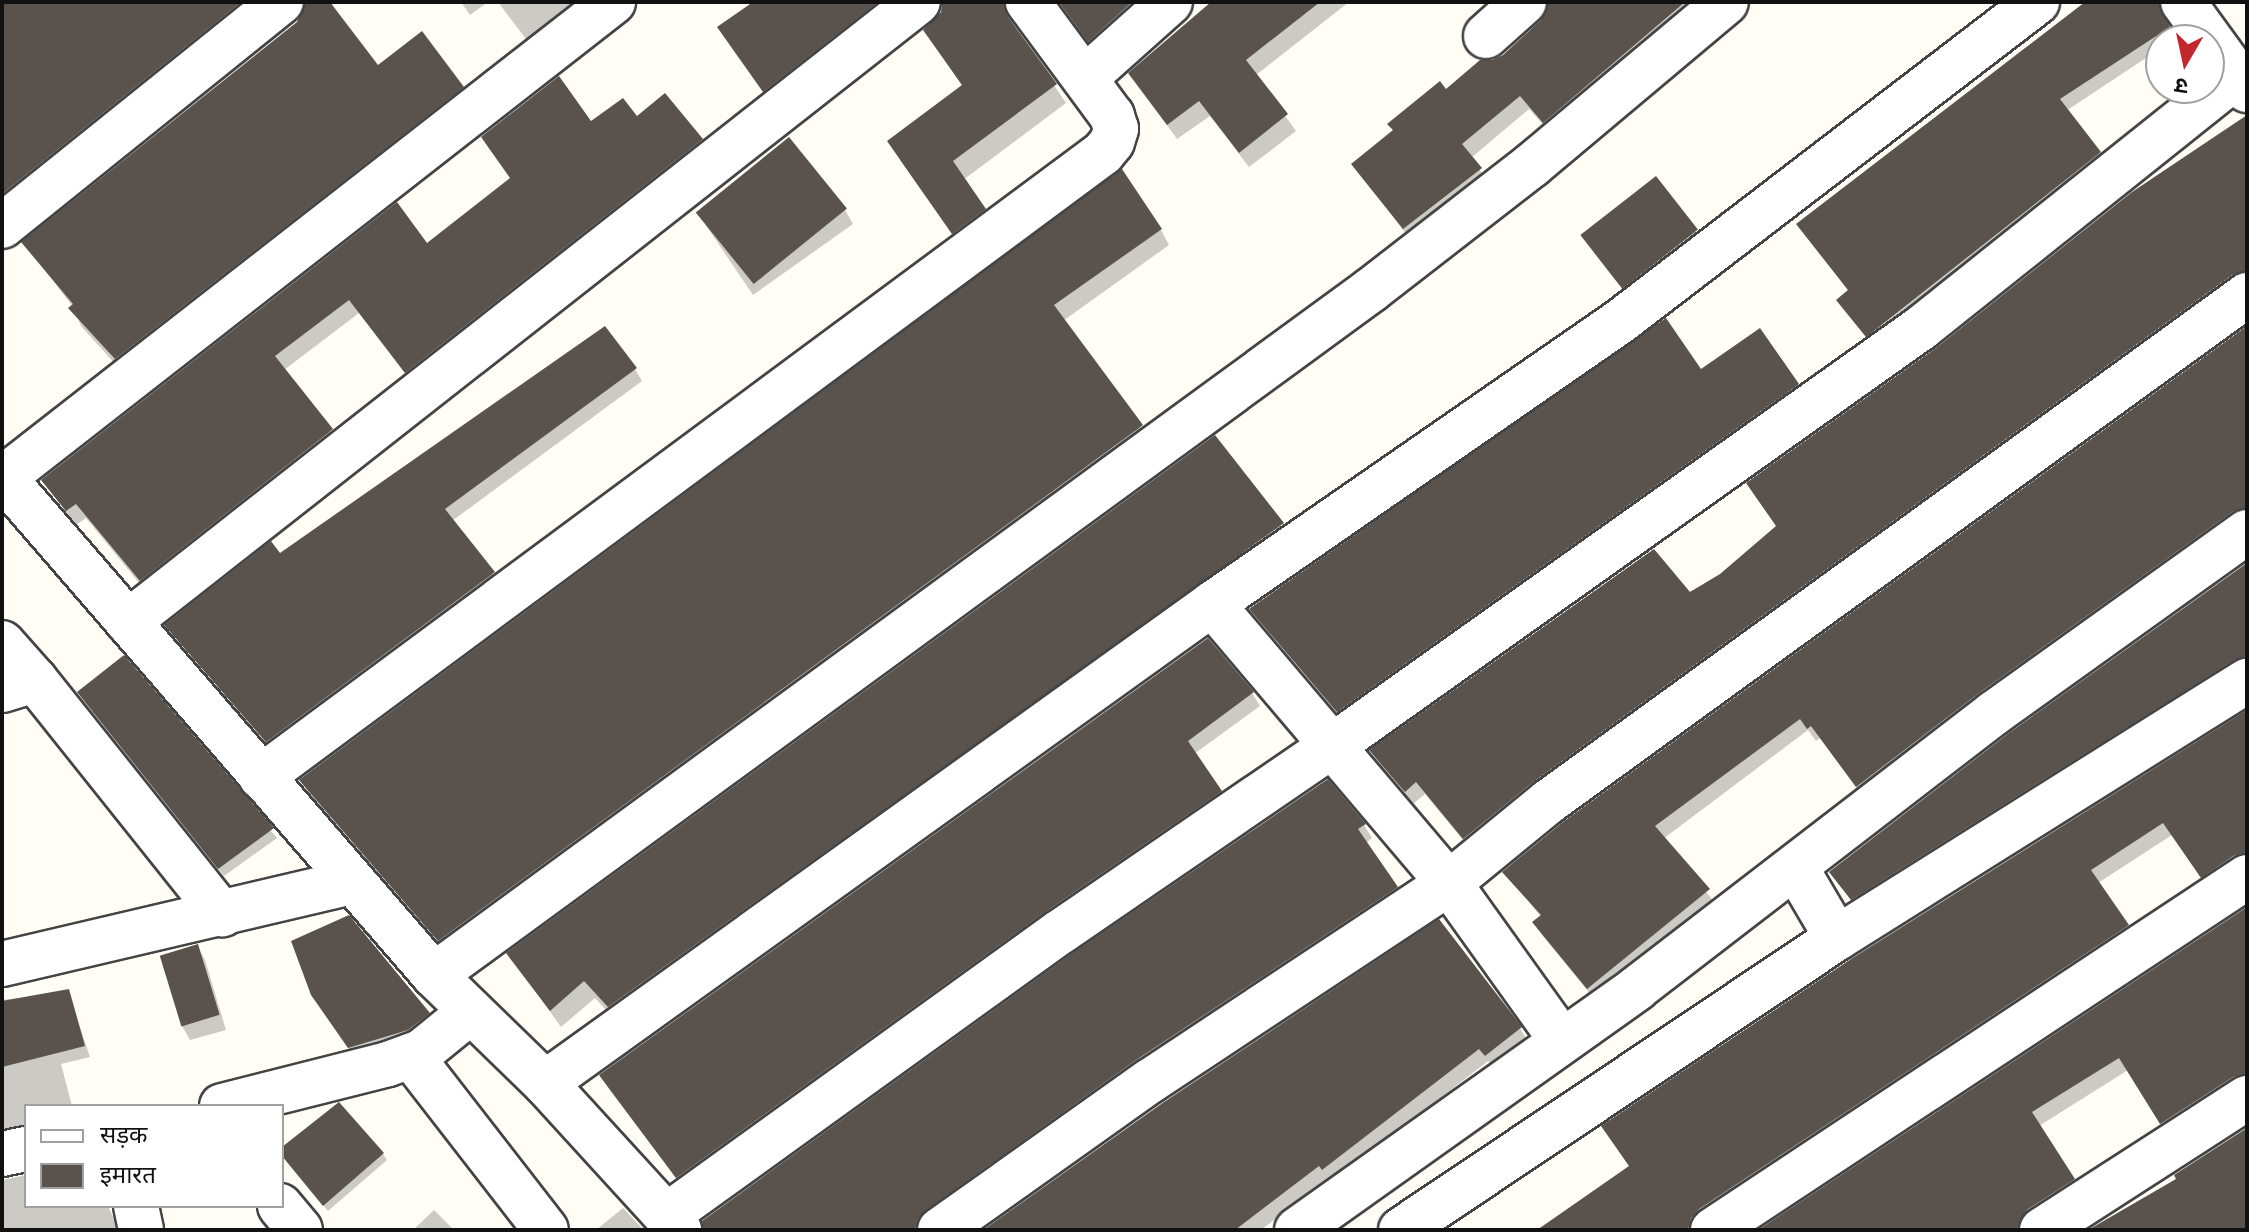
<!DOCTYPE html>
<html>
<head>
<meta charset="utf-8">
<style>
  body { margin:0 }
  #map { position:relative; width:2249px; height:1232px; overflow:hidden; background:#fffdf5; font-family:"Zilla Slab","Noto Sans Devanagari",serif }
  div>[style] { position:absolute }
  .shadow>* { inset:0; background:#0003; transform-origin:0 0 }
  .building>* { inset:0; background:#5a524d; transform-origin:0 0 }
  .roads { filter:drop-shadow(2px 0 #444) drop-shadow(-2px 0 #444) drop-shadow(0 2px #444) drop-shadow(0 -2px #444) }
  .minor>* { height:44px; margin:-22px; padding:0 22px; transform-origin:22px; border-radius:22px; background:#fff }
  span { translate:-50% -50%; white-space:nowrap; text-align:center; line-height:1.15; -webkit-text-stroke:8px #fff; paint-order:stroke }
  .frame { position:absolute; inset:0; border:4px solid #111; pointer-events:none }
  .legend { position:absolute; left:24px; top:1104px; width:260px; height:104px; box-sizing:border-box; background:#fff; border:2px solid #a0a0a0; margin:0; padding:10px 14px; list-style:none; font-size:24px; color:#111 }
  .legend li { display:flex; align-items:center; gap:16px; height:40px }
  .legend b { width:40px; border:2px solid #a0a0a0 }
  .north { position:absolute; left:2145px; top:24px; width:80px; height:80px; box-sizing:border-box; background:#fff; border:2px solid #a0a0a0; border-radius:50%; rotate:189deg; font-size:22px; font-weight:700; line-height:32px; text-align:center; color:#111 }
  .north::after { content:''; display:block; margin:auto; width:28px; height:36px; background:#c4262e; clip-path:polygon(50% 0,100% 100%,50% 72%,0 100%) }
</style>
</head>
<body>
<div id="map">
  <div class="shadow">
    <div style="clip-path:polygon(2px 2px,274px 2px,2px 219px)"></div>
    <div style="clip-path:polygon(307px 2px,327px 2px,378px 68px,462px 88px,473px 106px,126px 376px,81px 326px,73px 307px,24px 243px,298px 23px)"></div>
    <div style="clip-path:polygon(461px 2px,488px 2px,470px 15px)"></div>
    <div style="clip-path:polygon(498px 2px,606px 2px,538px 55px)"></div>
    <div style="clip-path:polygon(757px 2px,911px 2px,775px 109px,720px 28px)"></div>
    <div style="clip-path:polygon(944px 2px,1022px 2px,1015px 10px,1013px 24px,1066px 103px,963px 180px,995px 228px,964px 251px,900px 160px,963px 87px,925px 31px,943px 13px)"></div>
    <div style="clip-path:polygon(1055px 2px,1147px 2px,1100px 59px)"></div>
    <div style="clip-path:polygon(1215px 2px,1349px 2px,1256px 75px,1296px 131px,1249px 167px,1210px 116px,1177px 139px,1130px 74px)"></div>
    <div style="clip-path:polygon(1550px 2px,1711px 2px,1553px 136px,1529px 109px,1471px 158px,1489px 183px,1413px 243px,1353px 164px,1446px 91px,1504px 56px,1543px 21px)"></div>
    <div style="clip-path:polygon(2093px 2px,2169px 2px,2164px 19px,2175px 39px,2161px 40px,2161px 48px,2066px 111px,2106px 165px,1874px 347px,1846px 311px,1849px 292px,1799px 224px,2022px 50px)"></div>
    <div style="clip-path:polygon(637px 119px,701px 140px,710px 155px,415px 386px,359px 313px,284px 370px,340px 445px,149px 595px,86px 518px,76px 525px,53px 495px,44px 480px,427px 246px,591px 124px)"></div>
    <div style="clip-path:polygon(2247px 133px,2247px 285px,1472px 851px,1425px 794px,1413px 804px,1379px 764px,1372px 751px,1721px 576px)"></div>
    <div style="left:1655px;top:179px;width:82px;height:92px;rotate:53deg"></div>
    <div style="clip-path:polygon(845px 210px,853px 224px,753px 295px,705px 224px)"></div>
    <div style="clip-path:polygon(1161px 230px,1169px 245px,1063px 321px,1151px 442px,448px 956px,310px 796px,301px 781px)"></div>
    <div style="clip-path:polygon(2247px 328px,2247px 522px,1865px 799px,1820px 738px,1816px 741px,1808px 730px,1663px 839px,1716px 904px,1596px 1001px,1542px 935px,1534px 922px,1541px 917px,1505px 872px)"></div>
    <div style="clip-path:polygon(635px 369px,642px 381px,452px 521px,501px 586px,274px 754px,167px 626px,279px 556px)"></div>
    <div style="clip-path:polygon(1700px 372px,1797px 385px,1805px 399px,1346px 725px,1252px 609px)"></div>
    <div style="clip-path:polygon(1215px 438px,1293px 542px,619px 1024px,595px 998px,561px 1027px,509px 954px)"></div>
    <div style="clip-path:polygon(2247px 565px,2247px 671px,1860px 912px,1831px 872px)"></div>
    <div style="clip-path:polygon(124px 658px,277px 838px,224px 876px,84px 701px)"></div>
    <div style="clip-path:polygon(1252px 693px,1260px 706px,1194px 754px,1228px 805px,685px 1190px,609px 1089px,601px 1076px)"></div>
    <div style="clip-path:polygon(2247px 713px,2247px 867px,2210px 890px,2172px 835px,2098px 883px,2134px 939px,1699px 1230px,1539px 1230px,1630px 1167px)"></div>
    <div style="clip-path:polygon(1364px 825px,1372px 838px,1366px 843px,1404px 901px,927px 1230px,704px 1230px)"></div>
    <div style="clip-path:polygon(2247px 909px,2247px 1089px,2169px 1136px,2128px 1070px,2039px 1126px,2081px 1193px,2029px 1230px,1762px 1230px)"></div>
    <div style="clip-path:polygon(197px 946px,205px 960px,226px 1030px,190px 1040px,182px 1026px,162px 955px)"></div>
    <div style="clip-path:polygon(68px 992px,90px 1057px,61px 1064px,72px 1106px,26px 1106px,26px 1137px,2px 1144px,2px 1000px)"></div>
    <div style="clip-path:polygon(324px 1012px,428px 1014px,436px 1028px,358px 1062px)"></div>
    <div style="clip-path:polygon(1520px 1028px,1528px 1042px,1494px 1068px,1488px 1061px,1331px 1183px,1328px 1178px,1261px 1230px,987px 1230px)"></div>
    <div style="clip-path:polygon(282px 1150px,383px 1154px,387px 1160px,328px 1211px,284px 1158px)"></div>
    <div style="clip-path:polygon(26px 1175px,26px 1206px,108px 1206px,119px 1230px,2px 1230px,2px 1180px)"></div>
    <div style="clip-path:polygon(623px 1208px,644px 1230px,596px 1230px)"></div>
    <div style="clip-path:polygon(434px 1210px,454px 1230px,413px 1230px)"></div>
  </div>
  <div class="building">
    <div style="clip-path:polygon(2px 2px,241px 2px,2px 194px)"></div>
    <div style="clip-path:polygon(305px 2px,330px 2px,378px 65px,422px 31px,464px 87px,115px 359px,68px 308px,73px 304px,21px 242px,297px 22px)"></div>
    <div style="clip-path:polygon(753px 2px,878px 2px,763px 92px,717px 27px)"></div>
    <div style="clip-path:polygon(942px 2px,1003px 2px,1008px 17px,1057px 84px,953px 161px,986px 209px,952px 234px,887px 141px,962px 85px,923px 30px,941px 12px)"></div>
    <div style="clip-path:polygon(1059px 2px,1132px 2px,1088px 42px)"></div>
    <div style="clip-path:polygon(1211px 2px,1320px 2px,1246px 60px,1288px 114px,1239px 153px,1199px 101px,1167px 125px,1128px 73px)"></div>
    <div style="clip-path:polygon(1548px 2px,1685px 2px,1543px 123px,1520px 96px,1462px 144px,1482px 168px,1403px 229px,1351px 164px,1393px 130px,1387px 124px,1440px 81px,1446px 89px,1480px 60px,1492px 60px,1503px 55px,1541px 20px)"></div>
    <div style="clip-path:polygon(2085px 2px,2158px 2px,2170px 27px,2060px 99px,2101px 152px,1866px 337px,1836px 300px,1848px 290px,1796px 224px)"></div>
    <div style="clip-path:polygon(559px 76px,591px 121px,623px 98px,637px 116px,665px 93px,703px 139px,405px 373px,349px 300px,275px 356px,333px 429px,140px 581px,76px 504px,66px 511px,41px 480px,397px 202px,427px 243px,510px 178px,481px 137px)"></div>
    <div style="clip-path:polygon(2247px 115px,2247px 270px,2232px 275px,1533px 782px,1463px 839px,1416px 782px,1405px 792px,1369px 750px,1654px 549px,1690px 592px,1720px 574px,1776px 526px,1746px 483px,1936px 348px,2132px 192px)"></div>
    <div style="left:789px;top:137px;width:92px;height:120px;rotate:51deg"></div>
    <div style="clip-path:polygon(1122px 169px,1162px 229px,1054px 305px,1143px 425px,438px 941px,299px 780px)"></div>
    <div style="left:1656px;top:176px;width:68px;height:96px;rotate:52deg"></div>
    <div style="clip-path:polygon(1666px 318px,1701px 369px,1760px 328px,1799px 384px,1337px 712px,1249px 609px)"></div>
    <div style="clip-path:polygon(605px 326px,637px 368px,445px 509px,495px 572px,266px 742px,164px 625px,271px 541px,280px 553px)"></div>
    <div style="clip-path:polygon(2247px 326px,2247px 507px,2232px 512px,1979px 693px,1856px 787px,1811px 726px,1807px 729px,1800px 719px,1655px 826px,1710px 889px,1587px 989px,1532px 922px,1541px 915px,1502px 872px,1563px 822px)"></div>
    <div style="clip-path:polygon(1215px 435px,1284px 523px,608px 1007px,584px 981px,550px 1011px,506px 953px)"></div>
    <div style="clip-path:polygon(2247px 563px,2247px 656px,2234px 660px,1851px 900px,1829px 872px,2009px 733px)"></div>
    <div style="clip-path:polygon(1208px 638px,1254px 692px,1188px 741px,1222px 791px,1045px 912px,676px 1178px,599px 1075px)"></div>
    <div style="clip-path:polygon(124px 655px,274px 828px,218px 869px,77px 692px)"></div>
    <div style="clip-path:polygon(2247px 710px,2247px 852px,2233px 856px,2201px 878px,2163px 823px,2091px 870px,2129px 925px,1699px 1209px,1691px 1218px,1688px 1230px,1537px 1230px,1629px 1166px,1601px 1126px,1851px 959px)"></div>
    <div style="clip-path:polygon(1328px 779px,1366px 824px,1358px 829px,1398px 887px,1136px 1060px,926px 1210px,918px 1219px,915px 1230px,703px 1230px,702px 1221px,1074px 952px)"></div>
    <div style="clip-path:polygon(2247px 907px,2247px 1073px,2233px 1077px,2160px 1124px,2119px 1058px,2032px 1112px,2075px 1179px,2028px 1209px,2020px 1219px,2017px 1230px,1758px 1230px)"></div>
    <div style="clip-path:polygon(349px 915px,430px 1013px,408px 1030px,348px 1048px,311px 995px,291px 941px)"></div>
    <div style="clip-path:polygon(1439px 919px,1522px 1027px,1485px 1056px,1479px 1049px,1322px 1170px,1319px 1166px,1235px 1230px,983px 1230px,1164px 1102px)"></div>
    <div style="left:198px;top:944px;width:74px;height:40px;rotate:73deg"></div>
    <div style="clip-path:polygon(69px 989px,85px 1046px,2px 1067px,2px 1001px)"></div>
    <div style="clip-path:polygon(339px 1102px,384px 1153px,323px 1206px,282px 1156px,282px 1147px)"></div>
    <div style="clip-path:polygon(2247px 1128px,2247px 1230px,2088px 1230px,2176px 1179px,2174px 1175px)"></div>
  </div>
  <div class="roads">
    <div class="minor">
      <div style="left:2183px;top:2px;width:109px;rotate:54deg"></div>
      <div style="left:1486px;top:36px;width:51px;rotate:-41.8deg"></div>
      <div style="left:1085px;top:78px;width:114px;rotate:-41.8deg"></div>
      <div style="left:2px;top:226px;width:358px;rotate:-38.8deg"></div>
      <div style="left:2px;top:476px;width:660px;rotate:49.12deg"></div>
      <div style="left:434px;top:975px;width:155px;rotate:44.2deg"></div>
      <div style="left:545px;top:1083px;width:199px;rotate:47.6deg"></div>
      <div style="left:3px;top:478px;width:774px;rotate:-37.97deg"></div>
      <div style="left:1212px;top:604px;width:366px;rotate:49.7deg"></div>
      <div style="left:1449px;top:883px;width:194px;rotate:54.4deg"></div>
      <div style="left:128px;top:622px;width:1004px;rotate:-38.13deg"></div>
      <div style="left:2px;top:643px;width:50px;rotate:48.3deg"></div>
      <div style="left:35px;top:680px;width:34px;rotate:163deg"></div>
      <div style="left:35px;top:680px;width:300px;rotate:51.4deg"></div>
      <div style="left:261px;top:777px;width:1048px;rotate:-36.54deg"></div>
      <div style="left:1103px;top:153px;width:14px;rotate:-51deg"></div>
      <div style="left:1112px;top:142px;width:14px;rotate:-73deg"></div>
      <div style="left:1116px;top:129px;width:14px;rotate:-107deg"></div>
      <div style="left:1112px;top:116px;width:142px;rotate:-126.4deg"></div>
      <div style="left:1796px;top:868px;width:81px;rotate:59.6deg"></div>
      <div style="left:2px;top:964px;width:359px;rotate:-13.2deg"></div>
      <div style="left:434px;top:975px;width:1161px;rotate:-36.17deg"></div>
      <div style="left:1371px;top:290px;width:204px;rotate:-37.8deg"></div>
      <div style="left:1532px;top:165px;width:253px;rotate:-40deg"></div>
      <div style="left:411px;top:1056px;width:220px;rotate:52.2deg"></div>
      <div style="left:545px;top:1083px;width:821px;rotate:-35.68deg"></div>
      <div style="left:1212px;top:604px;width:499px;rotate:-34.7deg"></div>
      <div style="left:1622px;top:320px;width:523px;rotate:-37.46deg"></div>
      <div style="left:222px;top:1106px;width:171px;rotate:-14.2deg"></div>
      <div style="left:388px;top:1064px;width:35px;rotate:-20deg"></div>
      <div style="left:421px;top:1052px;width:63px;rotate:-39.2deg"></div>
      <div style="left:2px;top:1154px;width:25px;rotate:-12deg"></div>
      <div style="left:136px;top:1206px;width:25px;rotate:78deg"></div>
      <div style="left:280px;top:1206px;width:31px;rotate:50deg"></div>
      <div style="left:666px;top:1216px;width:486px;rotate:-35.8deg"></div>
      <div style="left:1060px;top:932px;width:333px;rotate:-34.4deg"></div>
      <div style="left:1335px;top:744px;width:719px;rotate:-35.37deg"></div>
      <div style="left:1921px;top:328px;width:404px;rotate:-38.6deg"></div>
      <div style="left:940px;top:1230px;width:257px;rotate:-35.4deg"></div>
      <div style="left:1150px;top:1081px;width:359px;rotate:-33.5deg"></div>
      <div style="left:1449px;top:883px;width:128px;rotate:-39.3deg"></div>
      <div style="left:1548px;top:802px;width:864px;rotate:-35.95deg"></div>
      <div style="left:1297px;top:1230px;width:417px;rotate:-35.4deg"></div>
      <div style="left:1637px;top:988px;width:451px;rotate:-37.6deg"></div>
      <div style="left:1994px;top:713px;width:311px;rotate:-35.6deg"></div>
      <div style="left:1401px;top:1230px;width:525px;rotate:-33.81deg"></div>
      <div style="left:1837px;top:938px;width:484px;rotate:-32.1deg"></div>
      <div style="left:1713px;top:1230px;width:640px;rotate:-33.47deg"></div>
      <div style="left:2042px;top:1230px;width:244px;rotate:-32.8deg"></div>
    </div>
  </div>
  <div class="frame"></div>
  <ul class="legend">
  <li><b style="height:10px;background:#fff"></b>सड़क</li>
  <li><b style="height:22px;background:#5a524d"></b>इमारत</li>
  </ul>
  <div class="north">उ</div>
</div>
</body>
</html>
